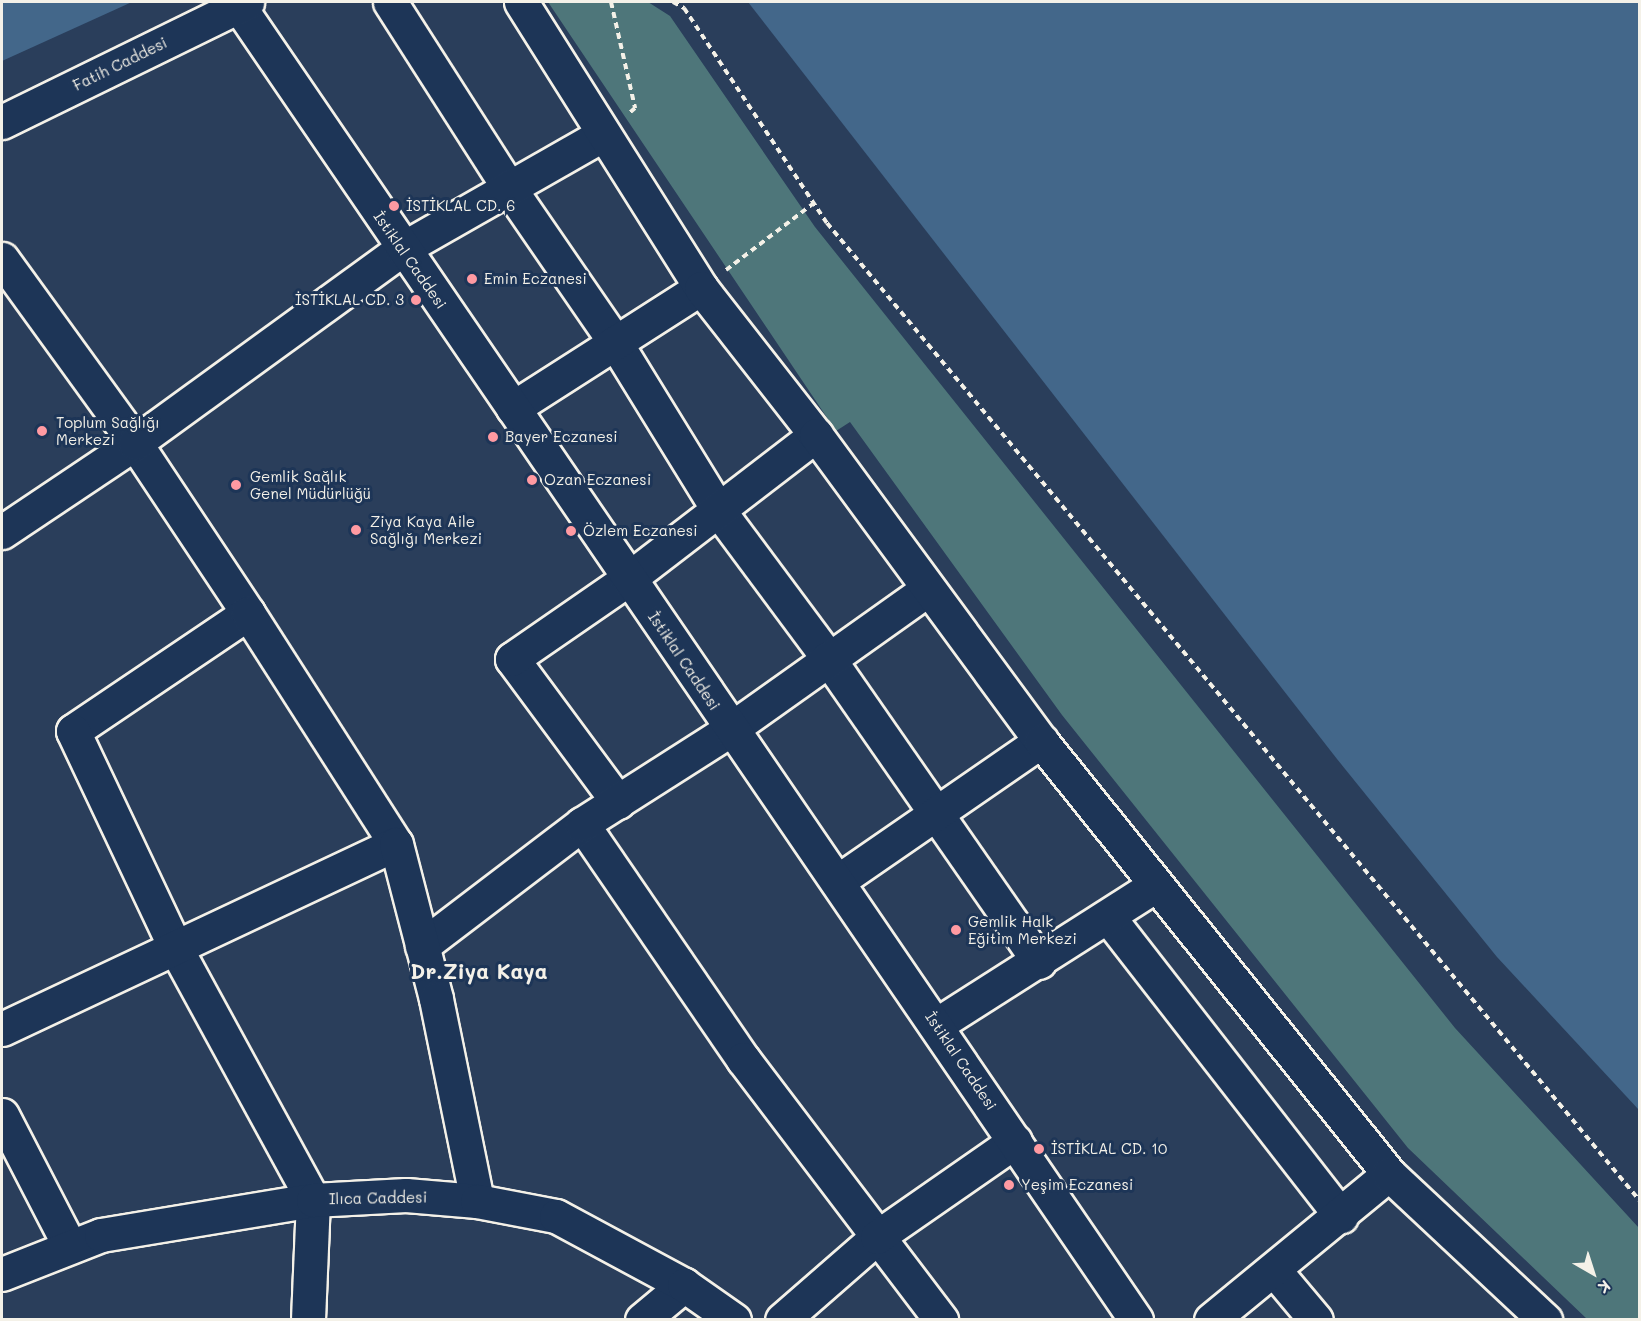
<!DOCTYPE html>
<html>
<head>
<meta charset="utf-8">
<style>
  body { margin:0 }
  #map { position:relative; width:1641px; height:1321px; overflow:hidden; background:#2a3e5b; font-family:Mali,sans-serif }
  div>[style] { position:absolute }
  .green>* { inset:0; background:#4e767a }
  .water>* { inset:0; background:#43678a }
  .path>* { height:4px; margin-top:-2px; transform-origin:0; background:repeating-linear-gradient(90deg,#f4f1e8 0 6px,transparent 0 10.5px) }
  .roads { filter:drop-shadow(2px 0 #f4f1e8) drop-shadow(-2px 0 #f4f1e8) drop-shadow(0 2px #f4f1e8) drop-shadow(0 -2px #f4f1e8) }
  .street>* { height:33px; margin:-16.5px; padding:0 16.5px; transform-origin:16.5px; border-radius:16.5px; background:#1d3557 }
  .secondary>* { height:33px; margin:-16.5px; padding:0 16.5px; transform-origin:16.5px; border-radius:16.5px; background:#1d3557 }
  .dots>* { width:16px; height:16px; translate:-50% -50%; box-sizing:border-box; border:3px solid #1d3557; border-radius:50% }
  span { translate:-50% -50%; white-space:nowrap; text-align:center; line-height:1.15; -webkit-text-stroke:6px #1d3557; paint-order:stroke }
  .street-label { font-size:15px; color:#f4f1e8 }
  .poi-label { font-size:15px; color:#f4f1e8 }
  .left { translate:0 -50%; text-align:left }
  .right { translate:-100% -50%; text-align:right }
  .district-label { font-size:21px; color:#f4f1e8; font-weight:700 }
  .frame { position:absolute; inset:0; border:3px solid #f4f1e8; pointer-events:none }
  .north { position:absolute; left:1563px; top:1243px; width:60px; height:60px; -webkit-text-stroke:4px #1d3557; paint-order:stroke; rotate:141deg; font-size:16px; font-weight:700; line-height:24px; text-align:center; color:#f4f1e8 }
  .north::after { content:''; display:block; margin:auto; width:21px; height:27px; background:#f4f1e8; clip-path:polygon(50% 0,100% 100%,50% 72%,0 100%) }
</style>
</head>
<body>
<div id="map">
  <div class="green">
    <div style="clip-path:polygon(548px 2px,648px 2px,670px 16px,815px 227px,1455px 1028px,1639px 1228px,1639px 1319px,1587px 1319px,1408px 1148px,1062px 715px,850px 422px,836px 431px)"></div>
  </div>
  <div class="water">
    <div style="clip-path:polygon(2px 2px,132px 2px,2px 61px)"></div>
    <div style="clip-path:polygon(748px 2px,1639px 2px,1639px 1110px,1497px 957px,1337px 759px)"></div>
  </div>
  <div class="path">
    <div style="left:611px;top:2px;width:109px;rotate:77.2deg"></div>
    <div style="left:635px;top:108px;width:9px;rotate:139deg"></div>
    <div style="left:673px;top:2px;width:13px;rotate:29deg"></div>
    <div style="left:684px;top:8px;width:258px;rotate:56.4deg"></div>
    <div style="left:827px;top:223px;width:1272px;rotate:50.26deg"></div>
    <div style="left:726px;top:270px;width:111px;rotate:-37.3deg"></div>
  </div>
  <div class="roads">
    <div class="street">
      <div style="left:390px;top:2px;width:221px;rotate:57.4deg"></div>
      <div style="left:509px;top:188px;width:187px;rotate:55.5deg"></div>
      <div style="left:615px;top:342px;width:198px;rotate:58.4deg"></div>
      <div style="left:719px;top:511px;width:183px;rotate:53.4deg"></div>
      <div style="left:828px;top:658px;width:370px;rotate:55.2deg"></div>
      <div style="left:2px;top:259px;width:227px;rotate:54.1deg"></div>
      <div style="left:135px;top:443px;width:204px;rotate:56.4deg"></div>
      <div style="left:248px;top:613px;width:211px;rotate:146deg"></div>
      <div style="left:73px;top:731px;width:239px;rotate:64.7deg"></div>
      <div style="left:175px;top:947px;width:288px;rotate:61.4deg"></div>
      <div style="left:313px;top:1200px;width:120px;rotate:92.4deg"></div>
      <div style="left:513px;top:408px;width:223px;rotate:-32.6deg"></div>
      <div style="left:2px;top:532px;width:160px;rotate:-33.8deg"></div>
      <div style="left:135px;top:443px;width:330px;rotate:-36deg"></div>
      <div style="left:402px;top:249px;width:230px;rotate:-29.7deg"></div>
      <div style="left:248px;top:613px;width:274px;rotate:57.4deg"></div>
      <div style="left:618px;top:802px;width:178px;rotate:-126.5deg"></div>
      <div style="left:512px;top:659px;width:141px;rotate:-34.6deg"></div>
      <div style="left:628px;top:579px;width:237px;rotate:-37.5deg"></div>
      <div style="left:582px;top:824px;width:285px;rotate:55.6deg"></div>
      <div style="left:743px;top:1059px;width:328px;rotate:52.8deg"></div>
      <div style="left:838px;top:881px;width:247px;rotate:-34.6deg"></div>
      <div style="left:1109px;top:918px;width:378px;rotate:52.1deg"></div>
      <div style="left:422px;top:946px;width:201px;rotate:-37.3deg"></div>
      <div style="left:582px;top:824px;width:177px;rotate:-32.5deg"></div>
      <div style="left:731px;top:729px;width:242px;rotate:-35.4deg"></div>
      <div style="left:936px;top:1025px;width:259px;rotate:-32.5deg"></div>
      <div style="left:2px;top:1029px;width:435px;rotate:-25.2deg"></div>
      <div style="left:396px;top:844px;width:160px;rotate:75.5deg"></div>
      <div style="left:436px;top:999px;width:206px;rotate:78.5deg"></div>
      <div style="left:2px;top:1115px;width:148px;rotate:62.7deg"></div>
      <div style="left:1274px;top:1270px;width:65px;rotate:50deg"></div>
      <div style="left:642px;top:1320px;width:55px;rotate:-39.8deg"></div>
      <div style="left:782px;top:1320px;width:126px;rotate:-41.1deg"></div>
      <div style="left:877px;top:1237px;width:168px;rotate:-34.8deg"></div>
      <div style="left:1211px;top:1320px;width:230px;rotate:-39.4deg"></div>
    </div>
    <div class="secondary">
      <div style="left:236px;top:2px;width:1596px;rotate:55.67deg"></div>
      <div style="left:521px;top:2px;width:338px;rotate:57.8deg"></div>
      <div style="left:701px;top:288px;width:187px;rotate:52deg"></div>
      <div style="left:816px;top:435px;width:380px;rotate:53.7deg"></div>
      <div style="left:1041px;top:741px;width:556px;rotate:51.21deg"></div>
      <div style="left:1389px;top:1174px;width:214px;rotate:43.1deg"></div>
      <div style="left:2px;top:122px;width:273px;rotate:-26.1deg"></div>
      <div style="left:2px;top:1274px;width:106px;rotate:-21.5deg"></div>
      <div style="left:101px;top:1235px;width:215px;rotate:-9.4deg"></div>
      <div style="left:313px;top:1200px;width:93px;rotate:-3.1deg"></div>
      <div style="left:406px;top:1195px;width:71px;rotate:4.8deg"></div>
      <div style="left:477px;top:1201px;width:80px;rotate:10.8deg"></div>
      <div style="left:556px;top:1216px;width:145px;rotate:28.3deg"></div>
      <div style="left:684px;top:1285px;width:61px;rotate:35deg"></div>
    </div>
  </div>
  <div class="dots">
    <div style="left:394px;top:206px;background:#ff9aa2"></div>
    <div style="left:472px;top:279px;background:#ff9aa2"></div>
    <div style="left:416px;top:300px;background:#ff9aa2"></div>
    <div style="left:42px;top:431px;background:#ff9aa2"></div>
    <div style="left:493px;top:437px;background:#ff9aa2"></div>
    <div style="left:532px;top:480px;background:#ff9aa2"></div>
    <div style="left:236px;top:485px;background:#ff9aa2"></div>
    <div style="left:356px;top:530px;background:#ff9aa2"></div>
    <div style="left:571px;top:531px;background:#ff9aa2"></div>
    <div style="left:956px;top:930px;background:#ff9aa2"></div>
    <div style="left:1039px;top:1149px;background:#ff9aa2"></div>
    <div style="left:1009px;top:1185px;background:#ff9aa2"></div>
  </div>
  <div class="street-label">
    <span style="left:120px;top:64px;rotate:-26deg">Fatih Caddesi</span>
    <span style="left:410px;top:260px;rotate:55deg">İstiklal Caddesi</span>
    <span style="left:684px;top:661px;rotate:56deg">İstiklal Caddesi</span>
    <span style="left:961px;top:1061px;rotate:56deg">İstiklal Caddesi</span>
    <span style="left:378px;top:1198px;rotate:-1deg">Ilıca Caddesi</span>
  </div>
  <div class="poi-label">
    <span class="left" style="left:406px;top:206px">İSTİKLAL CD. 6</span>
    <span class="left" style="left:484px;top:279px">Emin Eczanesi</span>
    <span class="right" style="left:404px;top:300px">İSTİKLAL CD. 3</span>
    <span class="left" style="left:56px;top:431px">Toplum Sağlığı<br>Merkezi</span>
    <span class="left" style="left:505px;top:437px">Bayer Eczanesi</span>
    <span class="left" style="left:250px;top:485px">Gemlik Sağlık<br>Genel Müdürlüğü</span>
    <span class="left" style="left:544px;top:480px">Ozan Eczanesi</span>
    <span class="left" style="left:370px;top:530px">Ziya Kaya Aile<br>Sağlığı Merkezi</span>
    <span class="left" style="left:583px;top:531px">Özlem Eczanesi</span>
    <span class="left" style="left:968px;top:930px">Gemlik Halk<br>Eğitim Merkezi</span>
    <span class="left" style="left:1051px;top:1149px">İSTİKLAL CD. 10</span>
    <span class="left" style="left:1021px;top:1185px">Yeşim Eczanesi</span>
  </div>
  <div class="district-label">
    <span style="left:479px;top:971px">Dr.Ziya Kaya</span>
  </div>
  <div class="frame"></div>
  <div class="north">K</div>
</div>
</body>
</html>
